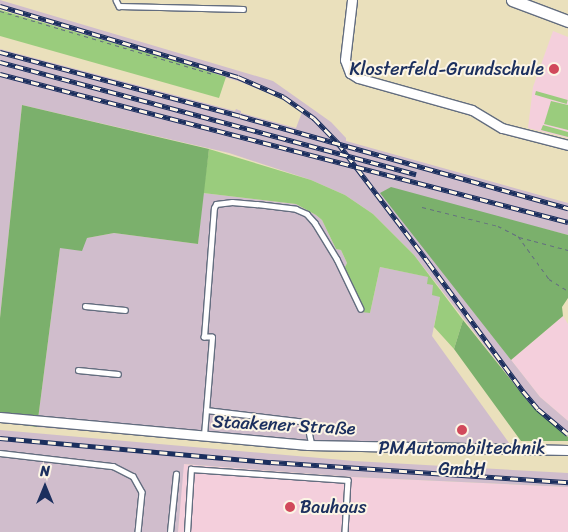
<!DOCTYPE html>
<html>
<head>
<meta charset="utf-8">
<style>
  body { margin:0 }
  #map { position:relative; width:568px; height:532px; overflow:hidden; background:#eae0bc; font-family:Sriracha,sans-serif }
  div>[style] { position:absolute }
  .built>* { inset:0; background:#f4cfdc }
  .industrial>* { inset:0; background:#d0bdcc }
  .green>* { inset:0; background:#9acc7d; transform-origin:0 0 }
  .forest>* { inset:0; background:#7bb06c }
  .path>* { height:1px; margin-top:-0.5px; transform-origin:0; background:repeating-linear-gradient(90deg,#636d7f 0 4px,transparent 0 8px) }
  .roads { filter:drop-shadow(1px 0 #636d7f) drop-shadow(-1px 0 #636d7f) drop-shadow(0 1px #636d7f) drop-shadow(0 -1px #636d7f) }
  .service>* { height:4.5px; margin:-2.25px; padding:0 2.25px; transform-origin:2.25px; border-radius:2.25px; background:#fff }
  .minor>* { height:9px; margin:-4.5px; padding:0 4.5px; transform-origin:4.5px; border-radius:4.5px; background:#fff }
  .tertiary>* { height:11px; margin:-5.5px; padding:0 5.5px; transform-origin:5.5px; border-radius:5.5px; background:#fff }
  .rail>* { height:4.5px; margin-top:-2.25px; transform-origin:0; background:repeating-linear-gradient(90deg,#fcf5e5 0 8px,#1b2f5e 0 16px); box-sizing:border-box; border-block:1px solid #1b2f5e }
  .dots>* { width:14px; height:14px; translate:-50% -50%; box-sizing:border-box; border:2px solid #fcf5e5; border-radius:50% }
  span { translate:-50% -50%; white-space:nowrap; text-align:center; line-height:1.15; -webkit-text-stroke:4px #fcf5e5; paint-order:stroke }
  .poi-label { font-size:18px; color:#1b2f5e }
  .right { translate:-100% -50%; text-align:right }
  .left { translate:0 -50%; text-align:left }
  .street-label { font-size:18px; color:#1b2f5e }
  .north { position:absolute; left:20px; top:462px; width:50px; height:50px; -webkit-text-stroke:4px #fcf5e5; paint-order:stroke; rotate:0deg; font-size:14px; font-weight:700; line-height:20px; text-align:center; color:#1b2f5e }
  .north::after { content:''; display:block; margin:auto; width:18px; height:22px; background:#1b2f5e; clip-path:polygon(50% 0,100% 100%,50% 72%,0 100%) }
</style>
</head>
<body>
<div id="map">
  <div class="built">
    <div style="clip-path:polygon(553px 31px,568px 37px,568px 138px,528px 128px,533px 87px)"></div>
    <div style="clip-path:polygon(563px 316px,568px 324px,568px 421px,540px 397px,511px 360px)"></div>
    <div style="clip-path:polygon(183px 464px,353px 477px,568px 487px,568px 532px,178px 532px)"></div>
  </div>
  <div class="industrial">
    <div style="clip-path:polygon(0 0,273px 81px,331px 122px,346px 138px,346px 141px,568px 203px,568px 235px,501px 218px,381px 193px,540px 397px,568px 421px,568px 437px,531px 405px,414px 255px,373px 214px,345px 195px,311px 180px,229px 153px,22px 105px,0 318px,0 49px,235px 111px,236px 109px,241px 111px,241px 113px,296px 128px,302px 112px,281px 98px,241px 82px,0 9px)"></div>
    <div style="clip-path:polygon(203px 193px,296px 204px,316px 215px,322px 220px,336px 249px,341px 250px,347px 263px,344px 269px,370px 313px,380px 267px,429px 277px,440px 297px,432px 336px,517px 454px,299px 448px,37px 427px,60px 248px,87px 238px,114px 233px,198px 244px)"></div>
    <div style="clip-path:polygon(0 430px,354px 461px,568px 473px,568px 487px,353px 477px,184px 464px,178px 532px,0 532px)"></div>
  </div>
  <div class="green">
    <div style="clip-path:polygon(0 10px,175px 61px,226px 77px,219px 98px,0 36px)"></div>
    <div style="left:536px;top:91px;width:33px;height:4px;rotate:16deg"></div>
    <div style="clip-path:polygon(551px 101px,568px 105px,568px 130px,544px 124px)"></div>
    <div style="clip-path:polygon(543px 125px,568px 132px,568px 137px,541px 130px)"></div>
    <div style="clip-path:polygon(209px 149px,311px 180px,345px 195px,373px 214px,414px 255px,463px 320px,454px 349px,434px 327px,440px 297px,432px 295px,433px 285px,427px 284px,428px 277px,380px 267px,370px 313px,361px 312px,344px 269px,347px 263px,341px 250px,336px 249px,322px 220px,316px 215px,296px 204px,203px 193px)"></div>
  </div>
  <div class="forest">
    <div style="clip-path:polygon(22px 105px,209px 149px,198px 244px,114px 233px,87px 238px,82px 251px,60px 248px,37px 427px,0 422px,0 318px)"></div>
    <div style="clip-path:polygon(391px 187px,568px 235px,568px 298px,562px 307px,563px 316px,511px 360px,380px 193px)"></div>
    <div style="clip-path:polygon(463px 320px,531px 405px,568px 437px,568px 441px,521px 441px,454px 349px)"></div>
  </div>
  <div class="path">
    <div style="left:0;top:11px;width:222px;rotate:16.5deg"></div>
    <div style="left:422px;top:207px;width:78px;rotate:14deg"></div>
    <div style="left:498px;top:226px;width:22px;rotate:27deg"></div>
    <div style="left:518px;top:236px;width:53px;rotate:54.2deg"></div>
    <div style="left:549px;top:279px;width:22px;rotate:32deg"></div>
    <div style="left:519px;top:237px;width:51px;rotate:14.9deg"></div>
  </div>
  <div class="roads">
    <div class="service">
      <div style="left:116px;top:0;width:7px;rotate:63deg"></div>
      <div style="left:119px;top:6px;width:124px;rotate:1.4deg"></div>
      <div style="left:85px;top:306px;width:40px;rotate:5.7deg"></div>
      <div style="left:78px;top:370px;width:40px;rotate:5.7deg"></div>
      <div style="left:206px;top:410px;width:102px;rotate:6.8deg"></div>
      <div style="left:307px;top:422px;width:24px;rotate:78deg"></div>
      <div style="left:204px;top:435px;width:98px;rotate:-85.3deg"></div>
      <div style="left:212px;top:337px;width:8px;rotate:180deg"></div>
      <div style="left:204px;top:337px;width:129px;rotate:-85.6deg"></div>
      <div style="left:214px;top:208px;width:4px;rotate:-63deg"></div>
      <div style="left:216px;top:204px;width:16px;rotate:-7deg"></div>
      <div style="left:232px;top:202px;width:25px;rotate:5deg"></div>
      <div style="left:257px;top:204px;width:39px;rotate:7deg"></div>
      <div style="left:296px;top:209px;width:12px;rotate:24deg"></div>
      <div style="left:307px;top:214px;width:12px;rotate:48deg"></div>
      <div style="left:315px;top:223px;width:42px;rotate:58.6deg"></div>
      <div style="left:337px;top:259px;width:55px;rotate:64.4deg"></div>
      <div style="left:0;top:453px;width:114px;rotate:6.6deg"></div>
      <div style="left:113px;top:466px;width:22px;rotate:27deg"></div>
      <div style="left:133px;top:476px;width:18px;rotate:61deg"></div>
      <div style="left:142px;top:492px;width:40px;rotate:95.7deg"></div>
      <div style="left:170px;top:532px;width:58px;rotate:-84.1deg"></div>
      <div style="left:187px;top:532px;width:63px;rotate:-86.4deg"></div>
      <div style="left:191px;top:469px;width:157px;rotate:4deg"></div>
      <div style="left:348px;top:480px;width:52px;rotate:93.3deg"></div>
    </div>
    <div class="minor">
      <div style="left:352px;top:0;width:60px;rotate:96.7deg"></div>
      <div style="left:345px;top:60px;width:14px;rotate:69deg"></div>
      <div style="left:350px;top:73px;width:9px;rotate:32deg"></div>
      <div style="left:358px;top:78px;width:118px;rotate:15.7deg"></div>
      <div style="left:472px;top:110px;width:35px;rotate:31deg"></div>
      <div style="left:502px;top:128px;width:68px;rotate:14.4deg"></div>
      <div style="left:0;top:417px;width:309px;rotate:5.2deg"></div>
      <div style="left:308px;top:445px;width:260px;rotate:1.1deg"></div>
    </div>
    <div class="tertiary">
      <div style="left:512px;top:0;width:60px;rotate:20.6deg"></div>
    </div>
  </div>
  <div class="rail">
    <div style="left:0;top:6px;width:248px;rotate:16.6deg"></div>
    <div style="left:238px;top:77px;width:50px;rotate:23.5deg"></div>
    <div style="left:284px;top:97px;width:37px;rotate:35deg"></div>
    <div style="left:314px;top:118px;width:35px;rotate:46deg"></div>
    <div style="left:338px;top:143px;width:151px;rotate:52.8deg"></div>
    <div style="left:429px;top:263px;width:159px;rotate:53.7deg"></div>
    <div style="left:523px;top:391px;width:23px;rotate:50deg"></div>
    <div style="left:538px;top:409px;width:39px;rotate:40deg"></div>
    <div style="left:0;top:52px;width:248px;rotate:14.9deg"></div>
    <div style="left:240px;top:116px;width:341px;rotate:15.7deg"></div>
    <div style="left:0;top:62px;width:431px;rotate:15.1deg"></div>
    <div style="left:0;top:74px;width:587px;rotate:14.6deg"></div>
    <div style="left:0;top:438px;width:272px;rotate:5.1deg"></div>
    <div style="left:271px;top:462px;width:298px;rotate:3.9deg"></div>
  </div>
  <div class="dots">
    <div style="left:554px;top:69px;background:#d1495b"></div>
    <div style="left:462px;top:430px;background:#d1495b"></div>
    <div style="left:290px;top:507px;background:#d1495b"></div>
  </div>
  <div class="poi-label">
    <span class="right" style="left:544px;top:69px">Klosterfeld-Grundschule</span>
    <span style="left:462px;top:459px">PMAutomobiltechnik<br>GmbH</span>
    <span class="left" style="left:300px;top:507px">Bauhaus</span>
  </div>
  <div class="street-label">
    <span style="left:284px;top:425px;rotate:3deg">Staakener Straße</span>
  </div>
  <div class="north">N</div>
</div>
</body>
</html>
